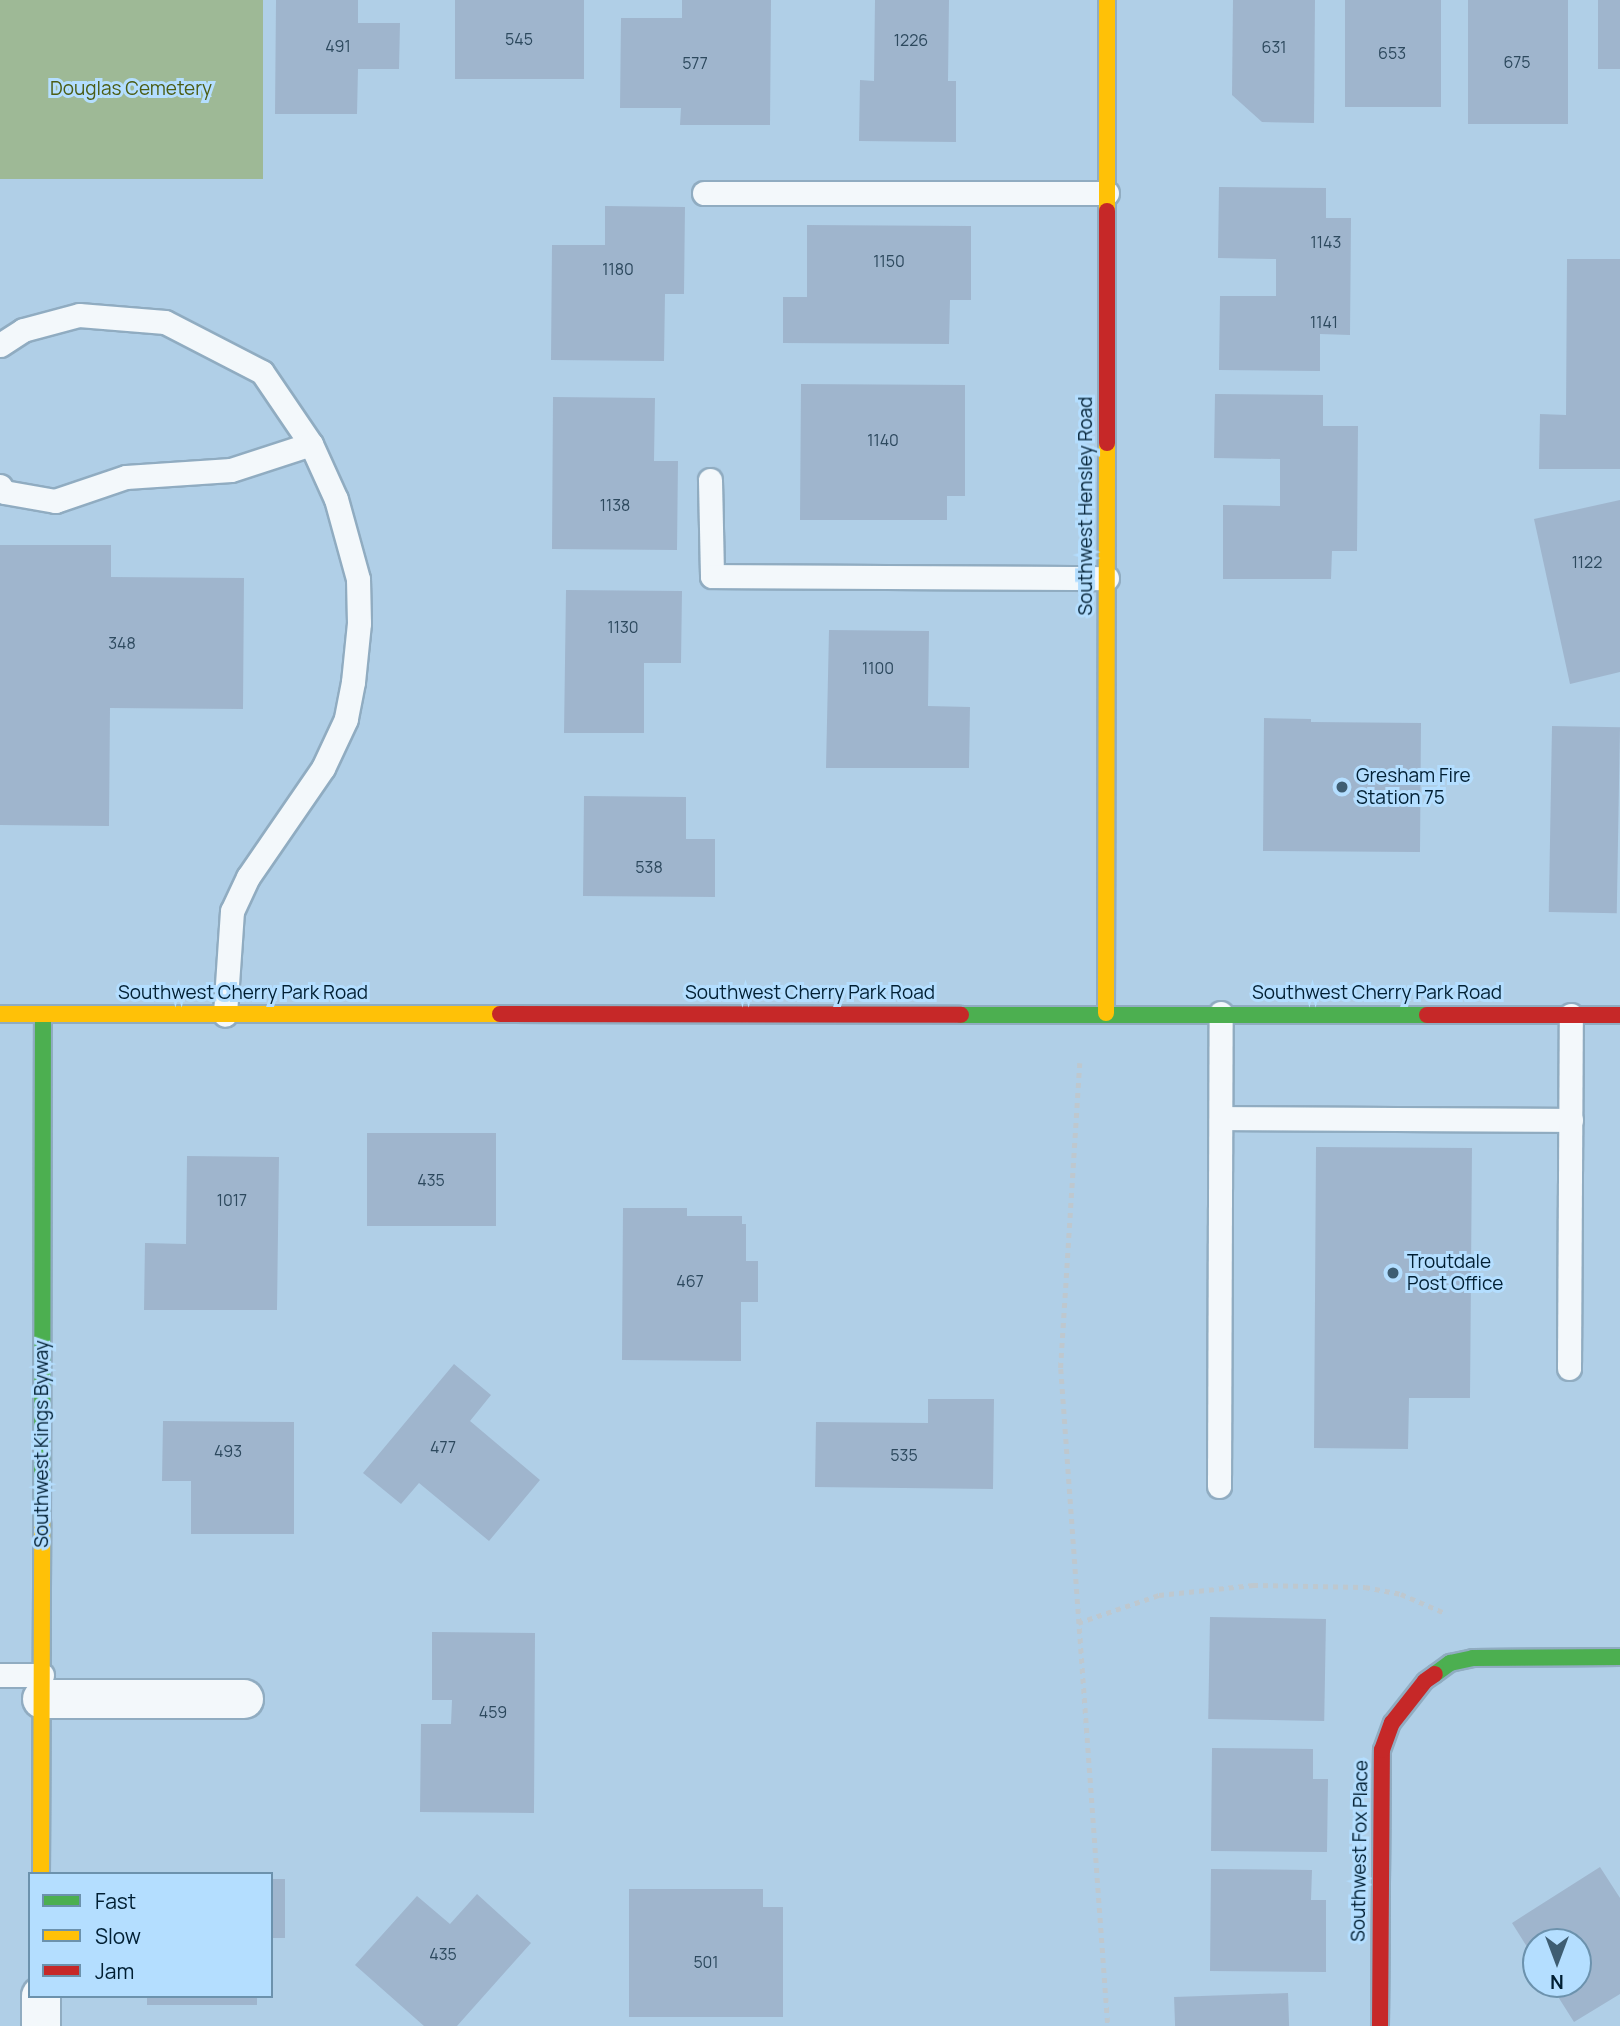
<!DOCTYPE html>
<html>
<head>
<meta charset="utf-8">
<style>
  body { margin:0 }
  #map { position:relative; width:1620px; height:2026px; overflow:hidden; background:#b0cfe7; font-family:Manrope,sans-serif }
  div>[style] { position:absolute }
  .green>* { inset:0; background:#9eb996; transform-origin:0 0 }
  .building>* { inset:0; background:#9fb5cd; transform-origin:0 0 }
  .path>* { height:4.5px; margin-top:-2.25px; transform-origin:0; background:repeating-linear-gradient(90deg,#bec8cf 0 5px,transparent 0 10px) }
  .roads { filter:drop-shadow(2px 0 #90acc1) drop-shadow(-2px 0 #90acc1) drop-shadow(0 2px #90acc1) drop-shadow(0 -2px #90acc1) }
  .lane>* { height:23px; margin:-11.5px; padding:0 11.5px; transform-origin:11.5px; border-radius:11.5px; background:#f3f8fb }
  .street>* { height:38px; margin:-19px; padding:0 19px; transform-origin:19px; border-radius:19px; background:#f3f8fb }
  .fast>* { height:16px; margin:-8px; padding:0 8px; transform-origin:8px; border-radius:8px; background:#4caf50 }
  .slow>* { height:16px; margin:-8px; padding:0 8px; transform-origin:8px; border-radius:8px; background:#ffc107 }
  .jam>* { height:16px; margin:-8px; padding:0 8px; transform-origin:8px; border-radius:8px; background:#c62828 }
  .dots>* { width:19px; height:19px; translate:-50% -50%; box-sizing:border-box; border:4px solid #b4deff; border-radius:50% }
  span { translate:-50% -50%; white-space:nowrap; text-align:center; line-height:1.15; -webkit-text-stroke:6px #b4deff; paint-order:stroke }
  .number-label { font-size:16px; color:#2d495e }
  .number-label span { -webkit-text-stroke-width:0 }
  .park-label { font-size:19px; color:#4c5d15 }
  .street-label { font-size:19px; color:#011f33 }
  .poi-label { font-size:19px; color:#011f33 }
  .left { translate:0 -50%; text-align:left }
  .legend { position:absolute; left:28px; top:1872px; width:245px; height:126px; box-sizing:border-box; background:#b4deff; border:2px solid #6c92ad; margin:0; padding:9px 12px; list-style:none; font-size:21px; color:#011f33 }
  .legend li { display:flex; align-items:center; gap:14px; height:35px }
  .legend b { width:35px; border:2px solid #6c92ad }
  .north { position:absolute; left:1522px; top:1928px; width:70px; height:70px; box-sizing:border-box; background:#b4deff; border:2px solid #6c92ad; border-radius:50%; rotate:180deg; font-size:19px; font-weight:700; line-height:28px; text-align:center; color:#011f33 }
  .north::after { content:''; display:block; margin:auto; width:24px; height:32px; background:#3e5d72; clip-path:polygon(50% 0,100% 100%,50% 72%,0 100%) }
</style>
</head>
<body>
<div id="map">
  <div class="green">
    <div style="left:0;top:0;width:263px;height:179px"></div>
  </div>
  <div class="building">
    <div style="clip-path:polygon(276px 0,358px 0,358px 23px,400px 23px,399px 69px,358px 69px,357px 114px,275px 114px)"></div>
    <div style="left:455px;top:0;width:129px;height:79px"></div>
    <div style="clip-path:polygon(682px 0,771px 0,770px 125px,680px 125px,681px 108px,620px 108px,621px 18px,682px 18px)"></div>
    <div style="clip-path:polygon(875px 0,949px 0,948px 81px,956px 81px,956px 142px,859px 141px,860px 80px,874px 81px)"></div>
    <div style="clip-path:polygon(1233px 0,1315px 0,1314px 123px,1262px 122px,1232px 95px)"></div>
    <div style="left:1345px;top:0;width:96px;height:107px"></div>
    <div style="left:1468px;top:0;width:100px;height:124px"></div>
    <div style="left:1598px;top:0;width:22px;height:69px"></div>
    <div style="clip-path:polygon(1219px 187px,1326px 188px,1326px 218px,1351px 218px,1350px 335px,1320px 334px,1320px 371px,1219px 370px,1220px 296px,1276px 296px,1276px 259px,1218px 258px)"></div>
    <div style="clip-path:polygon(605px 206px,685px 207px,684px 294px,665px 294px,664px 361px,551px 360px,552px 245px,605px 245px)"></div>
    <div style="clip-path:polygon(807px 225px,971px 226px,971px 300px,950px 300px,949px 344px,783px 343px,783px 297px,807px 297px)"></div>
    <div style="clip-path:polygon(1567px 259px,1620px 259px,1620px 469px,1539px 469px,1540px 414px,1566px 415px)"></div>
    <div style="clip-path:polygon(801px 384px,965px 385px,965px 496px,947px 496px,947px 520px,800px 520px)"></div>
    <div style="clip-path:polygon(1215px 394px,1323px 395px,1323px 426px,1358px 426px,1357px 551px,1332px 551px,1331px 579px,1223px 579px,1223px 505px,1280px 506px,1280px 459px,1214px 458px)"></div>
    <div style="clip-path:polygon(553px 397px,655px 398px,654px 461px,678px 461px,677px 550px,552px 549px)"></div>
    <div style="clip-path:polygon(1620px 500px,1620px 672px,1570px 684px,1534px 519px)"></div>
    <div style="clip-path:polygon(0 545px,111px 545px,111px 577px,244px 578px,243px 709px,110px 708px,109px 826px,0 825px)"></div>
    <div style="clip-path:polygon(566px 590px,682px 591px,681px 663px,644px 663px,644px 733px,564px 733px)"></div>
    <div style="clip-path:polygon(829px 630px,929px 631px,928px 706px,970px 707px,969px 768px,826px 768px)"></div>
    <div style="clip-path:polygon(1264px 718px,1311px 719px,1311px 722px,1421px 723px,1420px 852px,1263px 851px)"></div>
    <div style="left:1552px;top:726px;width:68px;height:186px;rotate:1deg"></div>
    <div style="clip-path:polygon(584px 796px,686px 797px,686px 839px,715px 839px,715px 897px,583px 896px)"></div>
    <div style="left:367px;top:1133px;width:129px;height:93px"></div>
    <div style="clip-path:polygon(1316px 1147px,1472px 1148px,1470px 1398px,1409px 1398px,1408px 1449px,1314px 1448px)"></div>
    <div style="clip-path:polygon(187px 1156px,279px 1157px,277px 1310px,144px 1310px,145px 1243px,186px 1244px)"></div>
    <div style="clip-path:polygon(623px 1208px,687px 1208px,687px 1216px,742px 1216px,742px 1224px,746px 1224px,746px 1261px,758px 1261px,758px 1302px,741px 1302px,741px 1361px,622px 1360px)"></div>
    <div style="clip-path:polygon(454px 1364px,491px 1395px,470px 1421px,540px 1480px,489px 1541px,419px 1483px,401px 1504px,363px 1473px)"></div>
    <div style="clip-path:polygon(928px 1399px,994px 1399px,993px 1489px,815px 1487px,816px 1422px,928px 1423px)"></div>
    <div style="clip-path:polygon(163px 1421px,294px 1422px,294px 1534px,191px 1534px,191px 1481px,162px 1481px)"></div>
    <div style="left:1210px;top:1617px;width:116px;height:102px;rotate:1deg"></div>
    <div style="clip-path:polygon(432px 1632px,535px 1633px,534px 1813px,420px 1812px,421px 1724px,451px 1724px,452px 1700px,432px 1700px)"></div>
    <div style="clip-path:polygon(1212px 1748px,1313px 1749px,1313px 1779px,1328px 1779px,1327px 1852px,1211px 1851px)"></div>
    <div style="clip-path:polygon(1600px 1867px,1620px 1898px,1620px 1994px,1574px 2022px,1550px 1984px,1578px 1984px,1578px 1942px,1536px 1942px,1536px 1961px,1512px 1923px)"></div>
    <div style="clip-path:polygon(1211px 1869px,1312px 1870px,1311px 1900px,1326px 1900px,1326px 1972px,1210px 1971px)"></div>
    <div style="left:271px;top:1879px;width:14px;height:59px"></div>
    <div style="clip-path:polygon(629px 1889px,763px 1889px,763px 1907px,783px 1907px,783px 2017px,629px 2017px)"></div>
    <div style="clip-path:polygon(477px 1894px,531px 1943px,457px 2026px,424px 2026px,355px 1965px,417px 1896px,450px 1924px)"></div>
    <div style="left:1288px;top:1993px;width:33px;height:114px;rotate:88deg"></div>
    <div style="left:147px;top:1996px;width:110px;height:9px"></div>
  </div>
  <div class="path">
    <div style="left:1080px;top:1063px;width:307px;rotate:93.6deg"></div>
    <div style="left:1061px;top:1369px;width:659px;rotate:85.91deg"></div>
    <div style="left:1078px;top:1623px;width:86px;rotate:-19.1deg"></div>
    <div style="left:1159px;top:1595px;width:95px;rotate:-6.1deg"></div>
    <div style="left:1253px;top:1585px;width:112px;rotate:1deg"></div>
    <div style="left:1365px;top:1587px;width:37px;rotate:11deg"></div>
    <div style="left:1401px;top:1594px;width:48px;rotate:23.4deg"></div>
  </div>
  <div class="roads">
    <div class="lane">
      <div style="left:704px;top:193px;width:403px"></div>
      <div style="left:0;top:345px;width:27px;rotate:-33deg"></div>
      <div style="left:23px;top:330px;width:58px;rotate:-15deg"></div>
      <div style="left:79px;top:315px;width:86px;rotate:4.7deg"></div>
      <div style="left:165px;top:322px;width:109px;rotate:27.3deg"></div>
      <div style="left:262px;top:372px;width:87px;rotate:55.8deg"></div>
      <div style="left:311px;top:444px;width:60px;rotate:65.6deg"></div>
      <div style="left:336px;top:499px;width:83px;rotate:74.6deg"></div>
      <div style="left:358px;top:579px;width:44px;rotate:88.7deg"></div>
      <div style="left:359px;top:623px;width:59px;rotate:95.8deg"></div>
      <div style="left:353px;top:682px;width:38px;rotate:101deg"></div>
      <div style="left:346px;top:719px;width:54px;rotate:115.1deg"></div>
      <div style="left:323px;top:768px;width:132px;rotate:124.5deg"></div>
      <div style="left:248px;top:877px;width:38px;rotate:115deg"></div>
      <div style="left:232px;top:911px;width:104px;rotate:93.9deg"></div>
      <div style="left:710px;top:480px;width:96px;rotate:88.8deg"></div>
      <div style="left:712px;top:576px;width:395px;rotate:0.3deg"></div>
      <div style="left:0;top:486px;width:7px;rotate:56deg"></div>
      <div style="left:4px;top:492px;width:52px;rotate:10deg"></div>
      <div style="left:55px;top:501px;width:75px;rotate:-18.7deg"></div>
      <div style="left:126px;top:477px;width:105px;rotate:-3.8deg"></div>
      <div style="left:231px;top:470px;width:84px;rotate:-18deg"></div>
      <div style="left:1221px;top:1118px;width:350px;rotate:0.3deg"></div>
      <div style="left:1569px;top:1368px;width:353px;rotate:-89.7deg"></div>
      <div style="left:1219px;top:1486px;width:473px;rotate:-89.8deg"></div>
      <div style="left:0;top:1675px;width:42px"></div>
    </div>
    <div class="street">
      <div style="left:42px;top:1699px;width:202px"></div>
      <div style="left:41px;top:2026px;width:30px;rotate:-90deg"></div>
    </div>
    <div class="fast">
      <div style="left:961px;top:1015px;width:466px"></div>
      <div style="left:42px;top:1522px;width:507px;rotate:-89.89deg"></div>
      <div style="left:1435px;top:1674px;width:19px;rotate:-36deg"></div>
      <div style="left:1450px;top:1663px;width:24px;rotate:-12deg"></div>
      <div style="left:1473px;top:1658px;width:147px;rotate:-0.4deg"></div>
    </div>
    <div class="slow">
      <div style="left:1107px;top:211px;width:211px;rotate:-90deg"></div>
      <div style="left:1106px;top:1013px;width:570px;rotate:-89.9deg"></div>
      <div style="left:0;top:1014px;width:500px"></div>
      <div style="left:41px;top:1874px;width:352px;rotate:-89.8deg"></div>
    </div>
    <div class="jam">
      <div style="left:1107px;top:443px;width:232px;rotate:-90deg"></div>
      <div style="left:500px;top:1014px;width:461px;rotate:0.1deg"></div>
      <div style="left:1427px;top:1015px;width:193px"></div>
      <div style="left:1380px;top:2026px;width:276px;rotate:-89.6deg"></div>
      <div style="left:1382px;top:1750px;width:29px;rotate:-70deg"></div>
      <div style="left:1392px;top:1723px;width:53px;rotate:-51.8deg"></div>
      <div style="left:1425px;top:1681px;width:12px;rotate:-35deg"></div>
    </div>
  </div>
  <div class="dots">
    <div style="left:1342px;top:787px;background:#3e5d72"></div>
    <div style="left:1393px;top:1273px;background:#3e5d72"></div>
  </div>
  <div class="number-label">
    <span style="left:519px;top:39px">545</span>
    <span style="left:911px;top:40px">1226</span>
    <span style="left:338px;top:46px">491</span>
    <span style="left:1274px;top:47px">631</span>
    <span style="left:1392px;top:53px">653</span>
    <span style="left:1517px;top:62px">675</span>
    <span style="left:695px;top:63px">577</span>
    <span style="left:1326px;top:242px">1143</span>
    <span style="left:889px;top:261px">1150</span>
    <span style="left:618px;top:269px">1180</span>
    <span style="left:1324px;top:322px">1141</span>
    <span style="left:883px;top:440px">1140</span>
    <span style="left:615px;top:505px">1138</span>
    <span style="left:1587px;top:562px">1122</span>
    <span style="left:623px;top:627px">1130</span>
    <span style="left:122px;top:643px">348</span>
    <span style="left:878px;top:668px">1100</span>
    <span style="left:649px;top:867px">538</span>
    <span style="left:431px;top:1180px">435</span>
    <span style="left:232px;top:1200px">1017</span>
    <span style="left:690px;top:1281px">467</span>
    <span style="left:443px;top:1447px">477</span>
    <span style="left:228px;top:1451px">493</span>
    <span style="left:904px;top:1455px">535</span>
    <span style="left:493px;top:1712px">459</span>
    <span style="left:443px;top:1954px">435</span>
    <span style="left:706px;top:1962px">501</span>
  </div>
  <div class="park-label">
    <span style="left:131px;top:89px">Douglas Cemetery</span>
  </div>
  <div class="street-label">
    <span style="left:1086px;top:506px;rotate:-90deg">Southwest Hensley Road</span>
    <span style="left:243px;top:993px">Southwest Cherry Park Road</span>
    <span style="left:810px;top:993px">Southwest Cherry Park Road</span>
    <span style="left:1377px;top:993px">Southwest Cherry Park Road</span>
    <span style="left:42px;top:1444px;rotate:-90deg">Southwest Kings Byway</span>
    <span style="left:1360px;top:1851px;rotate:-89deg">Southwest Fox Place</span>
  </div>
  <div class="poi-label">
    <span class="left" style="left:1356px;top:787px">Gresham Fire<br>Station 75</span>
    <span class="left" style="left:1407px;top:1273px">Troutdale<br>Post Office</span>
  </div>
  <ul class="legend">
  <li><b style="height:9px;background:#4caf50"></b>Fast</li>
  <li><b style="height:9px;background:#ffc107"></b>Slow</li>
  <li><b style="height:9px;background:#c62828"></b>Jam</li>
  </ul>
  <div class="north">N</div>
</div>
</body>
</html>
